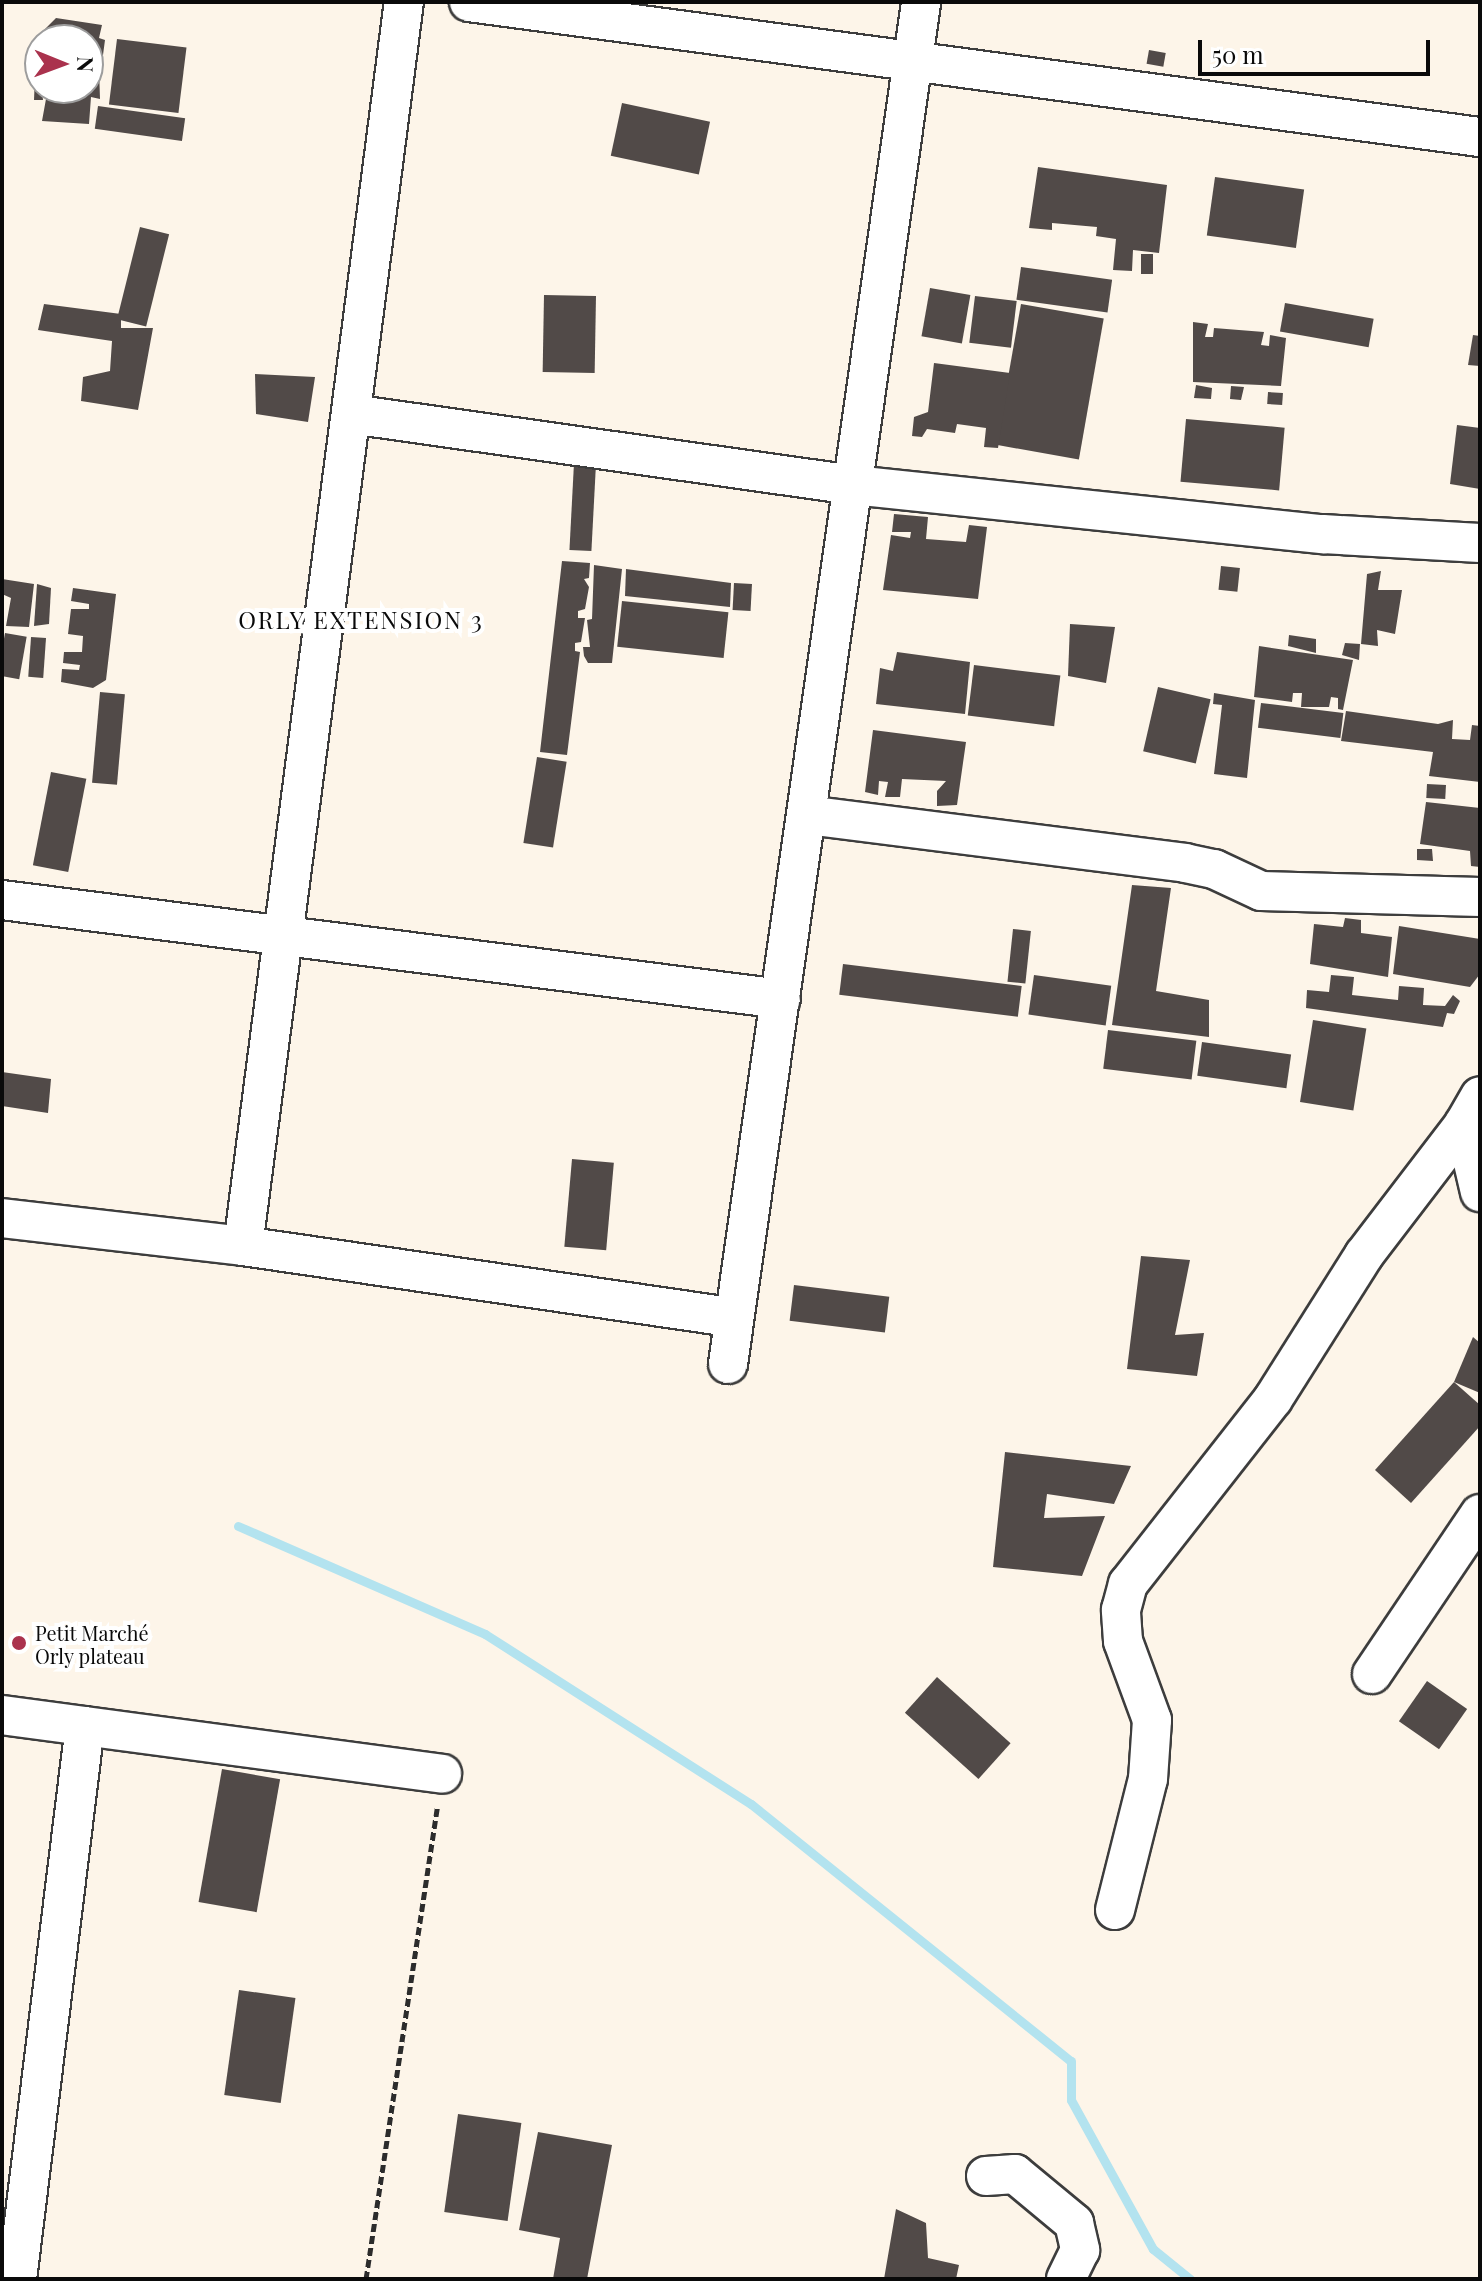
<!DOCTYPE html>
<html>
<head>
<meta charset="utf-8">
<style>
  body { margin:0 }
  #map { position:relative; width:1482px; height:2281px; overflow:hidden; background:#fdf5e9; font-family:"Playfair Display",serif }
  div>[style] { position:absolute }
  .stream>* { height:9px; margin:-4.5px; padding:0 4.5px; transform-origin:4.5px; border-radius:4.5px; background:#b3e3ef }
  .building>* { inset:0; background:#514a48; transform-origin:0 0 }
  .path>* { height:5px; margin-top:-2.5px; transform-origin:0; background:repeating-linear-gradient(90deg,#2c2c2c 0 8px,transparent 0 12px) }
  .roads { filter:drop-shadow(2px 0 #3d3d3d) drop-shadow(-2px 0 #3d3d3d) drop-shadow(0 2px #3d3d3d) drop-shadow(0 -2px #3d3d3d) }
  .street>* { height:38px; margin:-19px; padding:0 19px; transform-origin:19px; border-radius:19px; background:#fff }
  .dots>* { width:22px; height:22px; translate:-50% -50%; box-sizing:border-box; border:4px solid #fff; border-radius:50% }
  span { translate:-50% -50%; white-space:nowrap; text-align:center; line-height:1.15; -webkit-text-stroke:8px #fff; paint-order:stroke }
  .poi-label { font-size:20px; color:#0a0a0a }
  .left { translate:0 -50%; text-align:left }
  .quarter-label { font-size:24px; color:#0a0a0a; letter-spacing:2px }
  .frame { position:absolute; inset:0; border:4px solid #0a0a0a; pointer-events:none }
  .north { position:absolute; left:24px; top:24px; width:80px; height:80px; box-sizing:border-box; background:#fff; border:2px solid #9d9d9d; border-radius:50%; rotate:91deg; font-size:22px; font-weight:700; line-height:32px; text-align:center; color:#0a0a0a }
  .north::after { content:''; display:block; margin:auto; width:28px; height:36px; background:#aa324d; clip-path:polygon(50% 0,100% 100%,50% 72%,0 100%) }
  .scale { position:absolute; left:1198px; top:40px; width:232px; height:36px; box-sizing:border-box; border:4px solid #0a0a0a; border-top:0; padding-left:10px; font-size:24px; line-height:28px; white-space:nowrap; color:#0a0a0a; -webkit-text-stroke:6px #fff; paint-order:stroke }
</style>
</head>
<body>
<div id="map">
  <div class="stream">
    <div style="left:238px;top:1526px;width:270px;rotate:23.6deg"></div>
    <div style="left:485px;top:1634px;width:316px;rotate:32.6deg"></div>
    <div style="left:751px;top:1804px;width:410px;rotate:38.8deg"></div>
    <div style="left:1071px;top:2061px;width:39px;rotate:90deg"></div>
    <div style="left:1071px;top:2100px;width:170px;rotate:61.2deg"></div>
    <div style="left:1153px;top:2249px;width:48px;rotate:39deg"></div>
  </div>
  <div class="building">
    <div style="clip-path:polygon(56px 18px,102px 25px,99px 38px,105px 40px,103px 55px,96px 56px,94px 67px,99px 68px,100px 99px,91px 97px,89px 124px,42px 121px,48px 88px,88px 88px,88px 40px,52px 40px,43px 31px)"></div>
    <div style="left:117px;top:39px;width:70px;height:66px;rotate:7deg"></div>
    <div style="left:1149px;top:50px;width:17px;height:14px;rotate:10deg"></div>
    <div style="clip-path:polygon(35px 76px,40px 76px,43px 100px,34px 100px)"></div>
    <div style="left:622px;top:103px;width:90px;height:54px;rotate:12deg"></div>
    <div style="left:98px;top:106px;width:88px;height:23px;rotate:8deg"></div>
    <div style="clip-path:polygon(1038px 167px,1167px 185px,1159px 253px,1133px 250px,1132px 271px,1113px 270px,1116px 239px,1096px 236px,1097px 227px,1052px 223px,1052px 230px,1029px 228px)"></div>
    <div style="left:1215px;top:177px;width:90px;height:59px;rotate:8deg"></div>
    <div style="left:140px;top:227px;width:30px;height:95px;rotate:14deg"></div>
    <div style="left:1153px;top:254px;width:20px;height:12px;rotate:90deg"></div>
    <div style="left:1021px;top:267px;width:92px;height:33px;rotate:8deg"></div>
    <div style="left:930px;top:288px;width:41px;height:49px;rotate:10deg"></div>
    <div style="left:544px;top:295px;width:52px;height:77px;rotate:1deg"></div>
    <div style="left:975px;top:296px;width:42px;height:47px;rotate:7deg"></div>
    <div style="left:1285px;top:303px;width:90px;height:29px;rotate:10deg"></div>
    <div style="clip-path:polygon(44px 304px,121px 314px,121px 328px,153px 328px,138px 410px,81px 401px,83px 377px,110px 371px,112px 341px,38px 330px)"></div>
    <div style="left:1021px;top:304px;width:84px;height:143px;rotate:10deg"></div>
    <div style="clip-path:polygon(1193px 322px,1208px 324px,1205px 337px,1213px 337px,1214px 328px,1264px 332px,1261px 345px,1269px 346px,1270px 335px,1286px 338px,1281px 386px,1193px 382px)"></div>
    <div style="clip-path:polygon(1473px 335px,1480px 336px,1480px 366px,1468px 365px)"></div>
    <div style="clip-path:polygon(934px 363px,1010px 373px,998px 448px,984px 447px,986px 428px,957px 424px,955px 433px,927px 429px,922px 437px,912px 436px,914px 417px,928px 412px)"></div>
    <div style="clip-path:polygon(255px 374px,315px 377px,308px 422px,256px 414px)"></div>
    <div style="clip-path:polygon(1196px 385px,1212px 388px,1211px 399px,1194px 398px)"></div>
    <div style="clip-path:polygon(1231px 386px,1244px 387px,1241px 400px,1230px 399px)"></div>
    <div style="left:1268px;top:392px;width:15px;height:12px;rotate:4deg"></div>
    <div style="left:1186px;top:419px;width:99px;height:63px;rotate:5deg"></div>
    <div style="clip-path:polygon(1457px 425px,1480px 428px,1480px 489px,1450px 484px)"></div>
    <div style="left:574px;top:463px;width:22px;height:87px;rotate:3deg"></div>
    <div style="clip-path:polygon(894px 514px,928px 517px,926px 539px,966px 542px,969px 525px,987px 527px,978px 599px,883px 590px,891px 535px,910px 538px,911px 532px,892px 532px)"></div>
    <div style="clip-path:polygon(562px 561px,590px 563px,589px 578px,584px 579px,589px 587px,585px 609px,578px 611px,578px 618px,585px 618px,581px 642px,575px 643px,575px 651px,580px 652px,567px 755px,540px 752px)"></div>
    <div style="clip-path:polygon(594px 565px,622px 569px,612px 663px,588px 663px,584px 656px,583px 647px,590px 647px,587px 620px,592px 619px)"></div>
    <div style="left:1221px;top:566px;width:19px;height:24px;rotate:6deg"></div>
    <div style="clip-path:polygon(626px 569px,731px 583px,730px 607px,625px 596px)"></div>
    <div style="clip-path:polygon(1381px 571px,1378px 590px,1402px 590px,1395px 634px,1377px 630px,1378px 646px,1361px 644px,1367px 574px)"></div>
    <div style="clip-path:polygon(2px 579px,34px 584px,29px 627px,6px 626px,11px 598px,2px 594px)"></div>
    <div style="left:734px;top:583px;width:18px;height:27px;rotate:3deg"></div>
    <div style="clip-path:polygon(37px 584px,51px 588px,49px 624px,34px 626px)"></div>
    <div style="clip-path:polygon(73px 588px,116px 594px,106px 680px,93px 688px,61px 682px,62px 669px,79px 670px,80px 665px,63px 663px,64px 652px,82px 652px,83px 636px,68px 634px,71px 609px,89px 609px,89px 604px,71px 601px)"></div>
    <div style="left:622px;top:601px;width:107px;height:46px;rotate:6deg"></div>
    <div style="clip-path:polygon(1070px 624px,1115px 627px,1106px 683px,1068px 676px)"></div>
    <div style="left:5px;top:633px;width:22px;height:43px;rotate:10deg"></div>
    <div style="clip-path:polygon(1289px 635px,1316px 639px,1316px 653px,1288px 646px)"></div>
    <div style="left:46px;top:638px;width:40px;height:15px;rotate:94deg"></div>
    <div style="clip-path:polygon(1345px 643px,1360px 644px,1359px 660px,1342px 655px)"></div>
    <div style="clip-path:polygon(1259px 646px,1353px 660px,1343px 710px,1338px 709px,1338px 698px,1331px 697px,1329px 707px,1301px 707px,1302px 693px,1293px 693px,1292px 702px,1254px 697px)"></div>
    <div style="clip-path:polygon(897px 652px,970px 662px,965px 714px,876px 704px,880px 668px,893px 671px)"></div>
    <div style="left:974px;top:665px;width:87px;height:51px;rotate:7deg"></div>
    <div style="left:1158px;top:687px;width:54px;height:66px;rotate:13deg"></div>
    <div style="left:100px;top:692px;width:25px;height:91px;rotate:5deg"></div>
    <div style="clip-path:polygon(1214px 693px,1255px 700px,1247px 778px,1214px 774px,1222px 705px,1213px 704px)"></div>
    <div style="left:1261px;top:703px;width:83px;height:25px;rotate:7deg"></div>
    <div style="clip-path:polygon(1346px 711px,1438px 724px,1453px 720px,1452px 739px,1470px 740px,1472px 725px,1480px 726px,1480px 782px,1429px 776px,1433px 752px,1341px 741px)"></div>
    <div style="clip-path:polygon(873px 730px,966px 742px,957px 805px,937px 806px,937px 791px,946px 781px,902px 779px,900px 797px,885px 797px,888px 782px,879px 781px,878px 795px,865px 792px)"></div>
    <div style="left:537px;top:757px;width:30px;height:87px;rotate:9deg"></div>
    <div style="left:51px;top:772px;width:36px;height:95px;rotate:11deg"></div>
    <div style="left:1427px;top:784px;width:19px;height:14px;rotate:3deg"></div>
    <div style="clip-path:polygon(1426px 802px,1480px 808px,1480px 867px,1471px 866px,1470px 851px,1420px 844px)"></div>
    <div style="clip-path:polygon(1417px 849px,1432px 849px,1433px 861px,1417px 860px)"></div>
    <div style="clip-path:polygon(1132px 885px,1171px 888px,1156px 991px,1209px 1000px,1209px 1037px,1112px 1025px)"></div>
    <div style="clip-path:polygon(1345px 918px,1361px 920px,1361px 933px,1392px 937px,1388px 977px,1310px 964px,1314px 924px,1343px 927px)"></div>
    <div style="clip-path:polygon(1399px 926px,1480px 939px,1480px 974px,1470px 987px,1393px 974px)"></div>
    <div style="left:1013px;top:929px;width:18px;height:53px;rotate:6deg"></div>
    <div style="left:843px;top:964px;width:180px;height:31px;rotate:7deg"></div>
    <div style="left:1034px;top:975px;width:78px;height:40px;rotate:8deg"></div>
    <div style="clip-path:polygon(1331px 975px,1354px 977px,1352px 995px,1398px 1000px,1399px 986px,1424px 988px,1423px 1005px,1445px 1006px,1453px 995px,1460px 1001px,1454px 1014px,1447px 1013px,1443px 1027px,1306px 1008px,1307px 990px,1329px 992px)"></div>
    <div style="left:1313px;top:1020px;width:54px;height:83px;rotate:9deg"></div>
    <div style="left:1108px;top:1030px;width:89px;height:39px;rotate:7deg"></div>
    <div style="left:1202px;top:1042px;width:90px;height:34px;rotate:8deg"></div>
    <div style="clip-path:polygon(2px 1072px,51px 1079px,48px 1113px,2px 1106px)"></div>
    <div style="left:572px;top:1159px;width:42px;height:88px;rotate:5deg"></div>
    <div style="clip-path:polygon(1141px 1256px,1190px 1260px,1175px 1335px,1204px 1333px,1197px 1376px,1127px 1369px)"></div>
    <div style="left:794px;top:1285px;width:96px;height:36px;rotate:7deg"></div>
    <div style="clip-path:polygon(1473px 1337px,1480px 1343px,1480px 1393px,1454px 1382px)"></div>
    <div style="clip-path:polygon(1454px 1382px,1480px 1405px,1480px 1426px,1411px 1503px,1375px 1470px)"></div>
    <div style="clip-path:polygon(1005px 1452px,1131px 1466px,1114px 1504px,1047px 1494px,1044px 1518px,1105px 1516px,1082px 1576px,993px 1567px)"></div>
    <div style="left:937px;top:1677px;width:99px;height:48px;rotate:42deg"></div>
    <div style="left:1427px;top:1681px;width:49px;height:49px;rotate:35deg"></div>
    <div style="left:222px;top:1769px;width:59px;height:135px;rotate:10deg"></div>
    <div style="left:239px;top:1990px;width:57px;height:106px;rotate:8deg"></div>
    <div style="left:458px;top:2114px;width:64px;height:99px;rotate:8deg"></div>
    <div style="clip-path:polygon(538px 2132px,612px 2145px,587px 2279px,553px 2279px,560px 2238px,519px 2230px)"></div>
    <div style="clip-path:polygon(896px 2209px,926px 2223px,928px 2258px,959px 2265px,956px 2279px,884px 2279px)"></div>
  </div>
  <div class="path">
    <div style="left:366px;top:2279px;width:477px;rotate:-81.4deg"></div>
  </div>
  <div class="roads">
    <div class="street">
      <div style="left:469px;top:2px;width:1020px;rotate:7.61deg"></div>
      <div style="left:351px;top:414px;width:507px;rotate:8.05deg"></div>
      <div style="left:853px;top:485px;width:473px;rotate:6deg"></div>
      <div style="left:1323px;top:534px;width:157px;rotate:3.3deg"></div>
      <div style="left:807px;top:815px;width:381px;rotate:7.2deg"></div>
      <div style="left:1185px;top:863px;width:30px;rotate:12deg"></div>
      <div style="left:1214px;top:869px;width:52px;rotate:25.1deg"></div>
      <div style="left:1261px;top:891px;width:219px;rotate:1.6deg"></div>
      <div style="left:2px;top:900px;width:785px;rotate:7.24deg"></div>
      <div style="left:1464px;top:1124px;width:70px;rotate:76.8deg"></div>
      <div style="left:2px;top:1218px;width:243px;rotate:6.6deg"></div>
      <div style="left:243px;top:1246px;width:496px;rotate:8.3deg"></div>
      <div style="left:243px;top:1246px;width:1254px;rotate:-82.63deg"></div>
      <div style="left:728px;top:1364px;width:1376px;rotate:-81.93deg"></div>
      <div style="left:1372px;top:1674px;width:193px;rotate:-56deg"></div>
      <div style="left:2px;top:1715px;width:444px;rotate:7.6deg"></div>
      <div style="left:1115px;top:1910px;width:135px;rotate:-75.9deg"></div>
      <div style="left:1148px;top:1779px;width:59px;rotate:-86.1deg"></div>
      <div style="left:1152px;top:1720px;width:84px;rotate:-110.2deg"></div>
      <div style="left:1123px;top:1641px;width:31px;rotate:-94deg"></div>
      <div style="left:1121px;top:1610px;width:27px;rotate:-75deg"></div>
      <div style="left:1128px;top:1584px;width:235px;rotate:-51.9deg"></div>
      <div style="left:1273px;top:1399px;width:170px;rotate:-57.7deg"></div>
      <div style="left:1364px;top:1255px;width:165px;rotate:-52.6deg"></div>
      <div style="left:1464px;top:1124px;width:32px;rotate:-60deg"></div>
      <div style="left:986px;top:2176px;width:29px;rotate:-4deg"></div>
      <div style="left:1015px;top:2174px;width:77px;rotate:39.7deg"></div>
      <div style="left:1074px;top:2223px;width:28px;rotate:77deg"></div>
      <div style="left:1080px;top:2250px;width:32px;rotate:116deg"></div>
      <div style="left:17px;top:2279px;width:557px;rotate:-82.99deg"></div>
    </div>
  </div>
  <div class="dots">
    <div style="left:19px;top:1643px;background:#aa324d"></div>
  </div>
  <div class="poi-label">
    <span class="left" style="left:35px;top:1644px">Petit Marché<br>Orly plateau</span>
  </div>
  <div class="quarter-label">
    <span style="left:361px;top:620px">ORLY EXTENSION 3</span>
  </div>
  <div class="frame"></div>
  <div class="north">N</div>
  <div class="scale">50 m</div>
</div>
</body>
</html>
